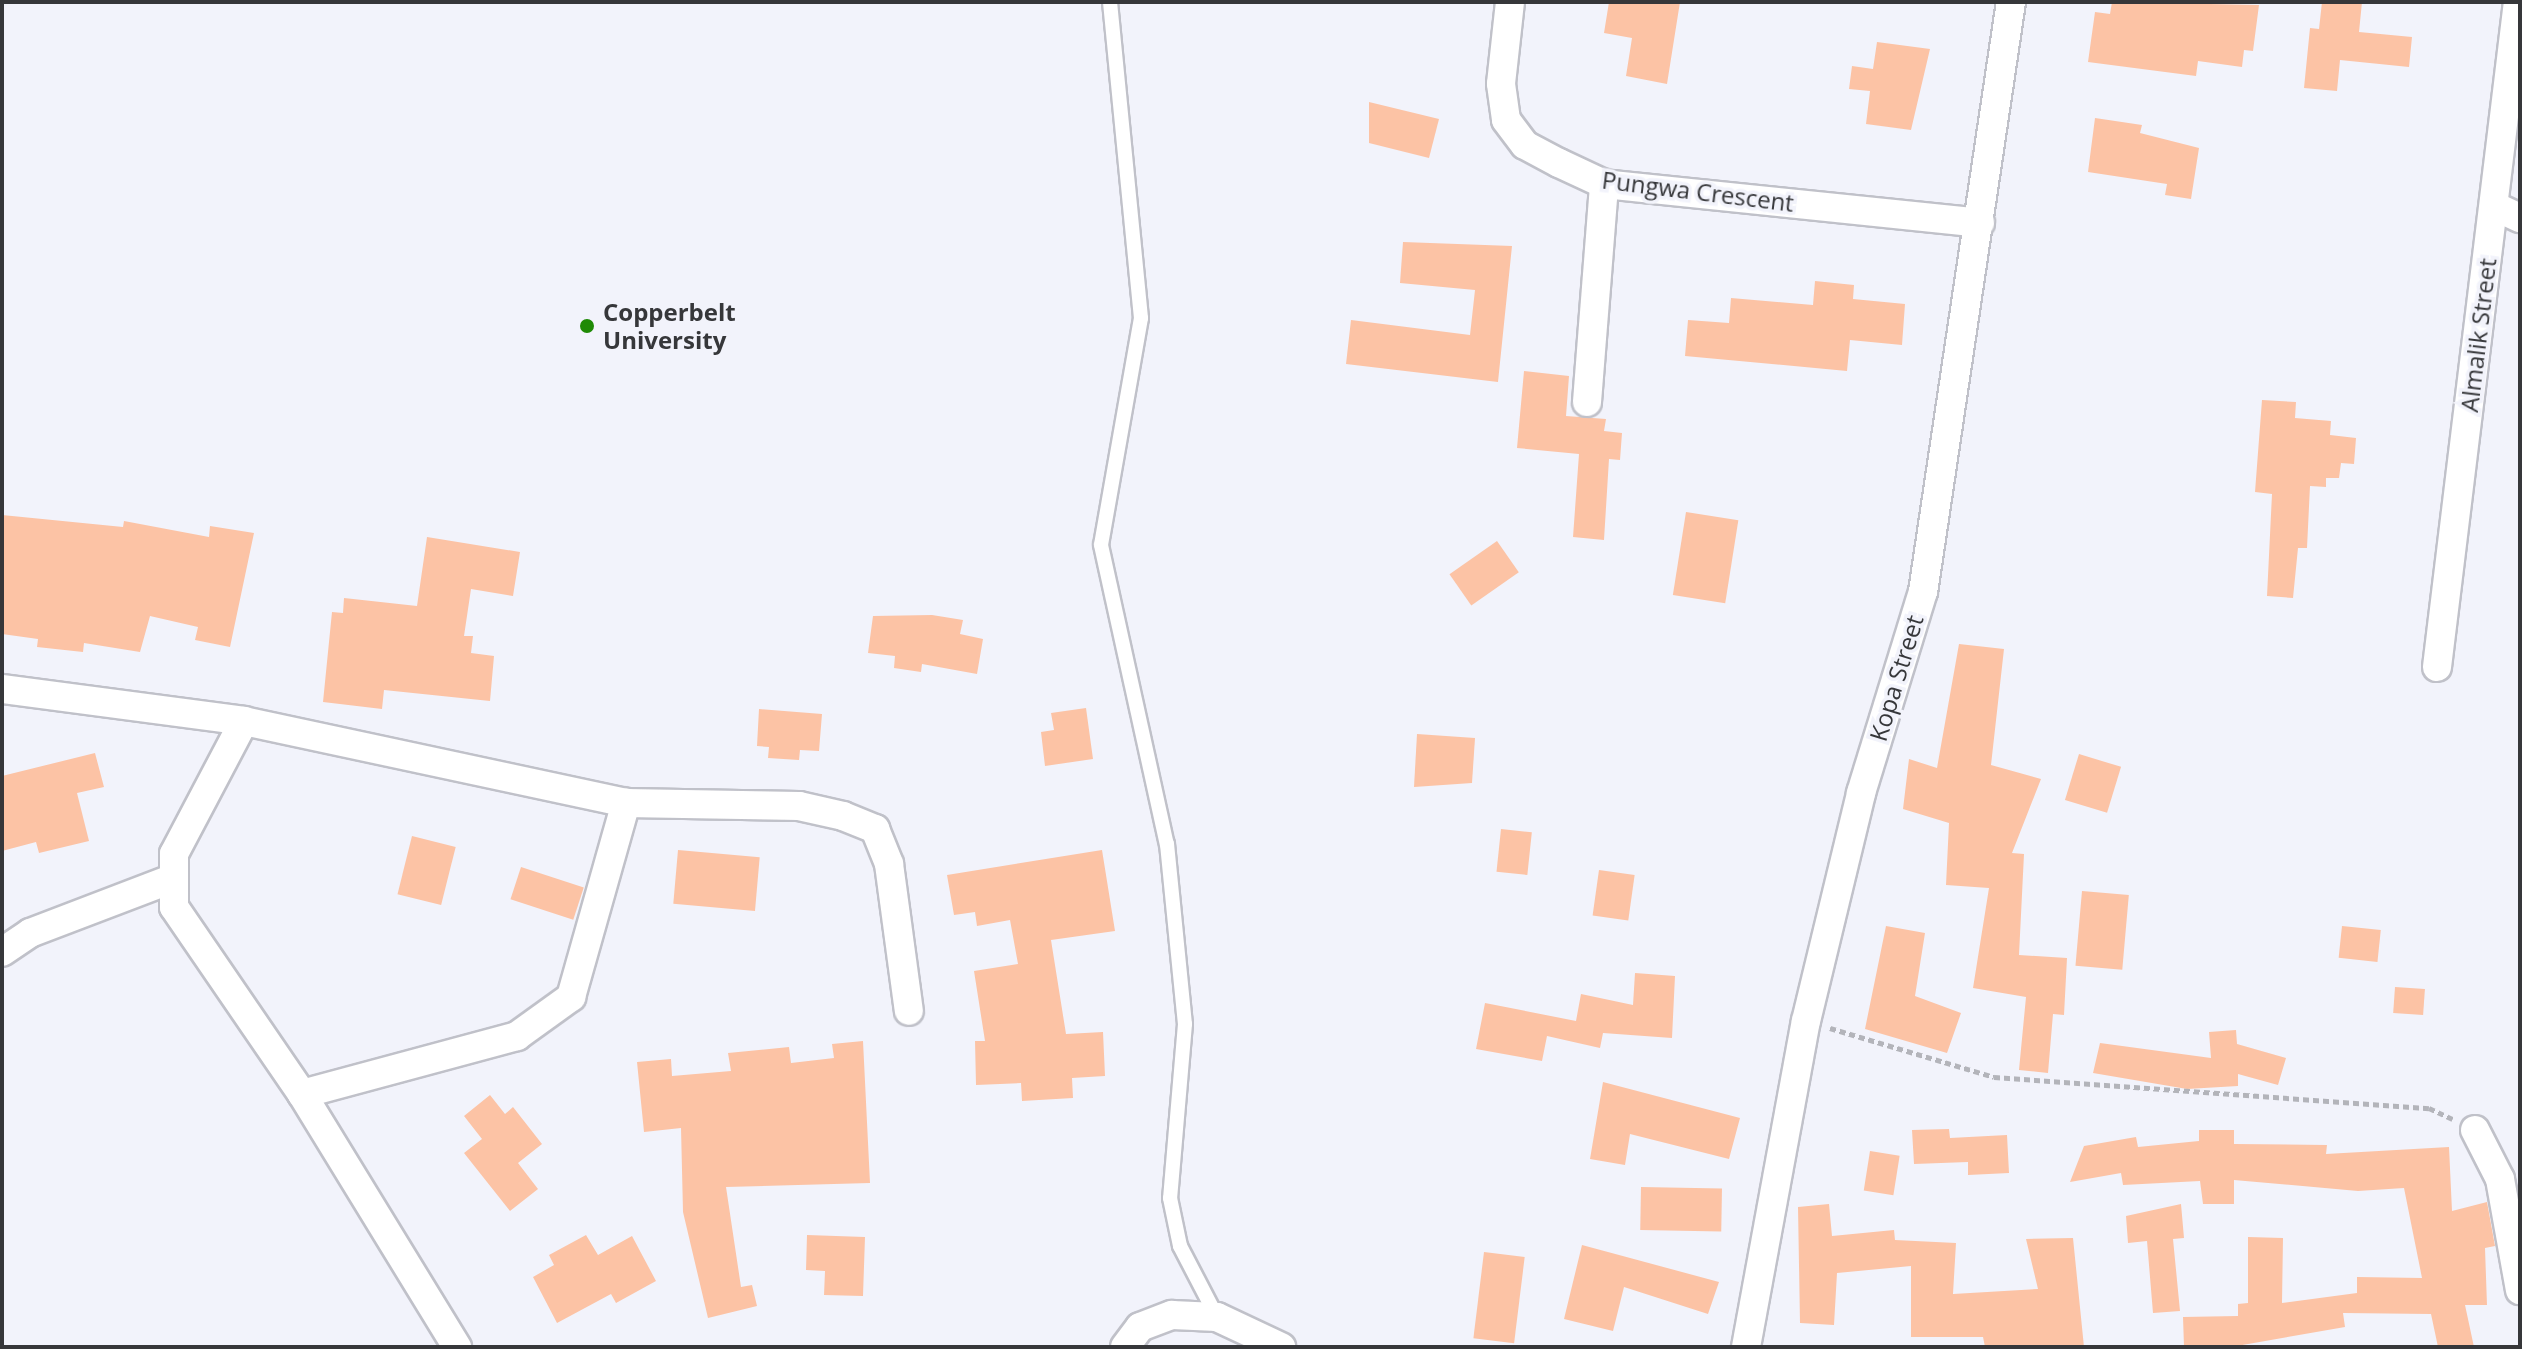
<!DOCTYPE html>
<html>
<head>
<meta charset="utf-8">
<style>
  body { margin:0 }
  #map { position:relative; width:2522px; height:1349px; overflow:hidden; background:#f2f3fb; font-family:"Open Sans",sans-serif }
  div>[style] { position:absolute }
  .building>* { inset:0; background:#fcc3a5; transform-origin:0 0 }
  .path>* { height:5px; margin-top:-2.5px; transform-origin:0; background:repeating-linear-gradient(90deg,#b3b4ba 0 6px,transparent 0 10px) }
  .roads { filter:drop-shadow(2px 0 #c0c1c9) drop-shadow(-2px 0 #c0c1c9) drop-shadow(0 2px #c0c1c9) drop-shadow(0 -2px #c0c1c9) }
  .lane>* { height:14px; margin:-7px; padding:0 7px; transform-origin:7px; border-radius:7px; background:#fff }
  .street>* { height:28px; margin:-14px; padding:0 14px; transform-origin:14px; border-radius:14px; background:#fff }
  .dots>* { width:22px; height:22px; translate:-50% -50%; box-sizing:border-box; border:4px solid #f2f3fb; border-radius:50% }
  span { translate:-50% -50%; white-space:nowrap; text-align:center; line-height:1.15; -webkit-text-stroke:7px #f2f3fb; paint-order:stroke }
  .street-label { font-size:24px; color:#36373a }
  .poi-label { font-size:24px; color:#36373a; font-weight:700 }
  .left { translate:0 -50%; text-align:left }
  .frame { position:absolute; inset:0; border:4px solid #36373a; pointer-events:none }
</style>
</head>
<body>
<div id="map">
  <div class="building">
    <div style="clip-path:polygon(1609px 2px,1680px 2px,1667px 84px,1626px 76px,1632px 38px,1604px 33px)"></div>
    <div style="clip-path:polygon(2112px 2px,2259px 5px,2253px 51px,2244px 50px,2242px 67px,2198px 61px,2196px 76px,2088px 62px,2095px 12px,2110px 14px)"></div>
    <div style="clip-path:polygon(2322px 2px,2362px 2px,2359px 32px,2412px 37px,2409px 67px,2340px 60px,2337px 91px,2304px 88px,2310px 28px,2319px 29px)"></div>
    <div style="clip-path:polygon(1877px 42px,1930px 49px,1911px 130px,1866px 124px,1870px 91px,1849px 89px,1852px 66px,1873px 69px)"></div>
    <div style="clip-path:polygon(1369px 102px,1439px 119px,1429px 158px,1369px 143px)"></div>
    <div style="clip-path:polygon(2095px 118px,2142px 125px,2140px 133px,2199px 148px,2191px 199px,2165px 195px,2167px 184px,2088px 172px)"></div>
    <div style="clip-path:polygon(1403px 242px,1512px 246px,1498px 382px,1346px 364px,1351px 320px,1470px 335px,1475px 290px,1400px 283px)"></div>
    <div style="clip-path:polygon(1815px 281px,1854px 285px,1853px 299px,1905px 304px,1902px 345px,1850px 340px,1847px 371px,1685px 356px,1688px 320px,1729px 323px,1731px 298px,1813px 305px)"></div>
    <div style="clip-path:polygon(1524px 371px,1569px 376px,1566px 416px,1606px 419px,1604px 431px,1622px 433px,1620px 460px,1609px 459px,1604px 540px,1573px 537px,1579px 454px,1517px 448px)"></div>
    <div style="clip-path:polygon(2262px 400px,2296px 402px,2295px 418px,2331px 421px,2330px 435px,2356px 438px,2354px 464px,2341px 463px,2339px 478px,2326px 478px,2326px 487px,2310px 486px,2307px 548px,2298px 548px,2293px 598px,2267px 596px,2272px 494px,2255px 492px)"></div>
    <div style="left:1686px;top:512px;width:53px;height:84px;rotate:9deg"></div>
    <div style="clip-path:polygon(2px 515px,123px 527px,124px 521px,209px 537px,210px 526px,254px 533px,230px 647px,195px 640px,198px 627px,150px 616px,140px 652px,84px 643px,83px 652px,37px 647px,38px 639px,2px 634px)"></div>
    <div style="clip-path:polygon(427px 537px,520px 552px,513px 596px,471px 589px,464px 636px,473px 636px,471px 653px,494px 656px,490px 701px,384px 690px,382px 709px,323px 702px,332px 612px,343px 613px,344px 598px,417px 606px)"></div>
    <div style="left:1497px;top:541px;width:38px;height:58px;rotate:55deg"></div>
    <div style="clip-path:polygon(932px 615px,963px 620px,960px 634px,983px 639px,977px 674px,922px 664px,921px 672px,894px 668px,895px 656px,868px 653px,873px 616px)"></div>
    <div style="clip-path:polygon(1959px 644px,2004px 649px,1991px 765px,2041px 779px,2012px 853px,2024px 854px,2019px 955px,2067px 958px,2064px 1015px,2053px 1014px,2048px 1073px,2019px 1070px,2026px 997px,1973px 988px,1989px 888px,1946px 885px,1949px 823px,1903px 809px,1909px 759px,1937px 768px)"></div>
    <div style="clip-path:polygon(1086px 708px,1093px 759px,1045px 766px,1041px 732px,1054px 730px,1051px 713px)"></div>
    <div style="clip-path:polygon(759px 709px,822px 714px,819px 751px,800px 750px,799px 760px,768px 758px,769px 747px,757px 746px)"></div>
    <div style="clip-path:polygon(1417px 734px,1475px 738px,1472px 783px,1414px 787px)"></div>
    <div style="clip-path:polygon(95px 753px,104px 787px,77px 793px,89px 841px,39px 853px,36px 842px,2px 851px,2px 776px)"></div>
    <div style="left:2079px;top:754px;width:44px;height:48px;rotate:17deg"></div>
    <div style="left:1501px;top:829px;width:31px;height:43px;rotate:6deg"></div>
    <div style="left:412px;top:836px;width:45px;height:60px;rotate:14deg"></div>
    <div style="left:678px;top:850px;width:82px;height:54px;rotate:5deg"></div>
    <div style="clip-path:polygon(1102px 850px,1115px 931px,1051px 940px,1066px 1034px,1103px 1032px,1105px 1076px,1072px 1078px,1073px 1098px,1022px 1101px,1021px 1083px,976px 1085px,975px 1041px,985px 1041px,974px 971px,1018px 964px,1010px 920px,977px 926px,975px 912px,954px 915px,947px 875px)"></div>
    <div style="left:521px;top:867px;width:66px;height:34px;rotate:18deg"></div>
    <div style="left:1599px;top:870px;width:36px;height:46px;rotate:8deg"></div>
    <div style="left:2082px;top:891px;width:47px;height:75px;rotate:5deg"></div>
    <div style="clip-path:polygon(1886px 926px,1925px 933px,1915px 996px,1961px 1013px,1947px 1053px,1865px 1029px)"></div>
    <div style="left:2342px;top:926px;width:39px;height:32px;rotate:6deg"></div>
    <div style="clip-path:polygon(1635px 973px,1675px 976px,1672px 1038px,1603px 1033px,1600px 1048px,1547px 1036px,1542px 1061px,1476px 1049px,1485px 1003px,1576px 1021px,1581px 994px,1633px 1005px)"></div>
    <div style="left:2395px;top:987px;width:30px;height:26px;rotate:4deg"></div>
    <div style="clip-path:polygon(2236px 1030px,2237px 1044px,2286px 1058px,2278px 1085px,2238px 1074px,2238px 1086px,2187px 1089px,2093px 1073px,2100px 1043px,2211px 1058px,2209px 1032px)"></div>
    <div style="clip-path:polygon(863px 1041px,870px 1183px,726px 1187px,741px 1287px,752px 1285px,757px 1306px,708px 1318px,683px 1212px,681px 1128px,644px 1132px,637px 1062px,671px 1059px,672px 1076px,731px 1071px,728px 1053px,789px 1047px,791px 1063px,834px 1058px,832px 1044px)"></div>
    <div style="clip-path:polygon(1603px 1082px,1740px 1118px,1729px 1159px,1630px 1134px,1625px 1165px,1590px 1159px)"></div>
    <div style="clip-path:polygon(490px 1095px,505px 1114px,513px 1107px,542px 1144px,518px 1163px,538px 1189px,510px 1211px,464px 1153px,482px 1139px,464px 1116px)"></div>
    <div style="clip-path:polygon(1949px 1129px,1950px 1138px,2007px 1135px,2009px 1173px,1968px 1175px,1968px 1162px,1914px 1164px,1912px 1130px)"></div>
    <div style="clip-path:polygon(2199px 1130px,2234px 1130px,2234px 1144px,2327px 1145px,2326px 1154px,2449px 1147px,2452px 1211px,2487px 1202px,2495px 1246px,2485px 1248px,2487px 1305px,2465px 1305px,2474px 1347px,2438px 1347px,2431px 1314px,2343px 1313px,2345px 1327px,2231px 1347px,2184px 1347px,2183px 1317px,2238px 1316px,2238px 1304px,2248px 1303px,2248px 1237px,2283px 1238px,2282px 1303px,2357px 1293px,2357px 1277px,2422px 1278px,2404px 1188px,2358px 1191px,2234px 1180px,2234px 1204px,2203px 1204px,2200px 1181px,2123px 1185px,2121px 1173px,2070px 1182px,2084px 1146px,2136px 1137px,2138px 1147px,2199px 1141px)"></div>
    <div style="left:1870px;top:1151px;width:30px;height:40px;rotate:9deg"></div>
    <div style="left:1641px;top:1187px;width:81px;height:43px;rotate:1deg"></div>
    <div style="clip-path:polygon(1829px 1204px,1832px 1236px,1894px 1230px,1895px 1240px,1956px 1243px,1953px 1294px,2038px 1289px,2026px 1239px,2073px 1238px,2084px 1347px,1985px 1347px,1983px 1337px,1911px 1337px,1911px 1266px,1837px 1273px,1834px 1325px,1800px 1323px,1798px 1207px)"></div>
    <div style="clip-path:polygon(2181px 1204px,2184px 1238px,2173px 1239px,2180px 1311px,2153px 1313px,2147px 1241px,2128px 1243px,2126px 1216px)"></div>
    <div style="clip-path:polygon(586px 1235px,598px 1255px,632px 1236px,656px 1281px,616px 1303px,611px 1294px,557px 1323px,533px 1277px,554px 1265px,549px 1255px)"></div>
    <div style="clip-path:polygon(807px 1235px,865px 1237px,863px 1296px,824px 1295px,825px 1271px,806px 1270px)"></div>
    <div style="clip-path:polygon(1582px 1245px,1719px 1282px,1708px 1314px,1624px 1287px,1613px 1331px,1564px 1319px)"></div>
    <div style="left:1484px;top:1252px;width:41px;height:87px;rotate:7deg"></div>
  </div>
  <div class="path">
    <div style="left:1830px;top:1028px;width:171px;rotate:16.6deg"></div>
    <div style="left:1994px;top:1077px;width:436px;rotate:4.1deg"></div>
    <div style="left:2429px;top:1108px;width:26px;rotate:25deg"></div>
  </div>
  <div class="roads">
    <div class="lane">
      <div style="left:1110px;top:2px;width:318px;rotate:84.4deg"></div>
      <div style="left:1141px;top:318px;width:230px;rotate:100deg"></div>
      <div style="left:1101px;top:545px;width:306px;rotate:77.6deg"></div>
      <div style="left:1167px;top:844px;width:181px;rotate:84.3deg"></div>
      <div style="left:1185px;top:1024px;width:175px;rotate:94.9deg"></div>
      <div style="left:1170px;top:1198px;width:49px;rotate:78.2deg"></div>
      <div style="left:1180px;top:1246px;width:80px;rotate:62.5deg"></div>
    </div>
    <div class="street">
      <div style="left:1510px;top:2px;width:82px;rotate:96.3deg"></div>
      <div style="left:1501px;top:84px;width:36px;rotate:82deg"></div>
      <div style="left:1506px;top:120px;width:31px;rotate:53deg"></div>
      <div style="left:1525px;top:145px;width:38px;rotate:28deg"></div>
      <div style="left:1559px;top:163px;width:50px;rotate:25deg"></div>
      <div style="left:1604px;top:184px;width:378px;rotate:5.9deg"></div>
      <div style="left:2494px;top:206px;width:29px;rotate:25deg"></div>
      <div style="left:1587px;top:402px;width:219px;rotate:-85.5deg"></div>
      <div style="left:2437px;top:667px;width:670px;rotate:-83.06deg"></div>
      <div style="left:2px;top:689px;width:244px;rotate:7.5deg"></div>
      <div style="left:244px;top:721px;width:391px;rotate:12.1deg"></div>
      <div style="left:626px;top:803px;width:173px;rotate:1deg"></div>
      <div style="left:799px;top:806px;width:45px;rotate:12.8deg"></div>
      <div style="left:843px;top:816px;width:35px;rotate:22deg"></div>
      <div style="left:875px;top:829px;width:38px;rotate:68deg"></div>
      <div style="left:889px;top:864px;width:148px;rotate:82.3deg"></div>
      <div style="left:244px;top:721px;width:150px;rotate:117.8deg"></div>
      <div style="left:174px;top:854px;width:53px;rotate:90deg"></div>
      <div style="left:174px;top:907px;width:227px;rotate:55.6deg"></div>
      <div style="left:302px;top:1094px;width:297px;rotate:58.5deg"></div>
      <div style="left:2px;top:952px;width:34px;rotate:-34deg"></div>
      <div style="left:30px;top:933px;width:149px;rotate:-20.9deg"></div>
      <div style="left:302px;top:1094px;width:223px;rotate:-15.1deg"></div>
      <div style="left:517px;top:1036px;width:67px;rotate:-35.8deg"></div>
      <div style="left:571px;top:997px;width:202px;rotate:-74.2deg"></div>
      <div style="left:2475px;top:1130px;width:55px;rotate:63deg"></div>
      <div style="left:2500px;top:1179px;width:113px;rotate:79.8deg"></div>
      <div style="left:1125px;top:1347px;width:25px;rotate:-53deg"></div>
      <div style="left:1140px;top:1327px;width:34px;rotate:-21deg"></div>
      <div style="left:1172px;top:1315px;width:45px;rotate:2.5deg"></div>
      <div style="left:1217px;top:1317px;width:71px;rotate:25.1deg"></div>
      <div style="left:1746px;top:1347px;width:331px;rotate:-79.6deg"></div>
      <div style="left:1806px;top:1021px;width:235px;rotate:-76.4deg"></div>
      <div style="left:1861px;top:793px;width:210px;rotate:-72.9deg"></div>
      <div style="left:1923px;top:592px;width:597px;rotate:-81.52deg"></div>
    </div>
  </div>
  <div class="dots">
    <div style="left:587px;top:326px;background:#1f8a06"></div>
  </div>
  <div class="street-label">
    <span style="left:1698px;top:191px;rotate:7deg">Pungwa Crescent</span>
    <span style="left:2478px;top:335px;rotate:-83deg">Almalik Street</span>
    <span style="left:1896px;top:678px;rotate:-73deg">Kopa Street</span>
  </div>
  <div class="poi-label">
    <span class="left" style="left:603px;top:326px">Copperbelt<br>University</span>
  </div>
  <div class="frame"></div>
</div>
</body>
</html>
